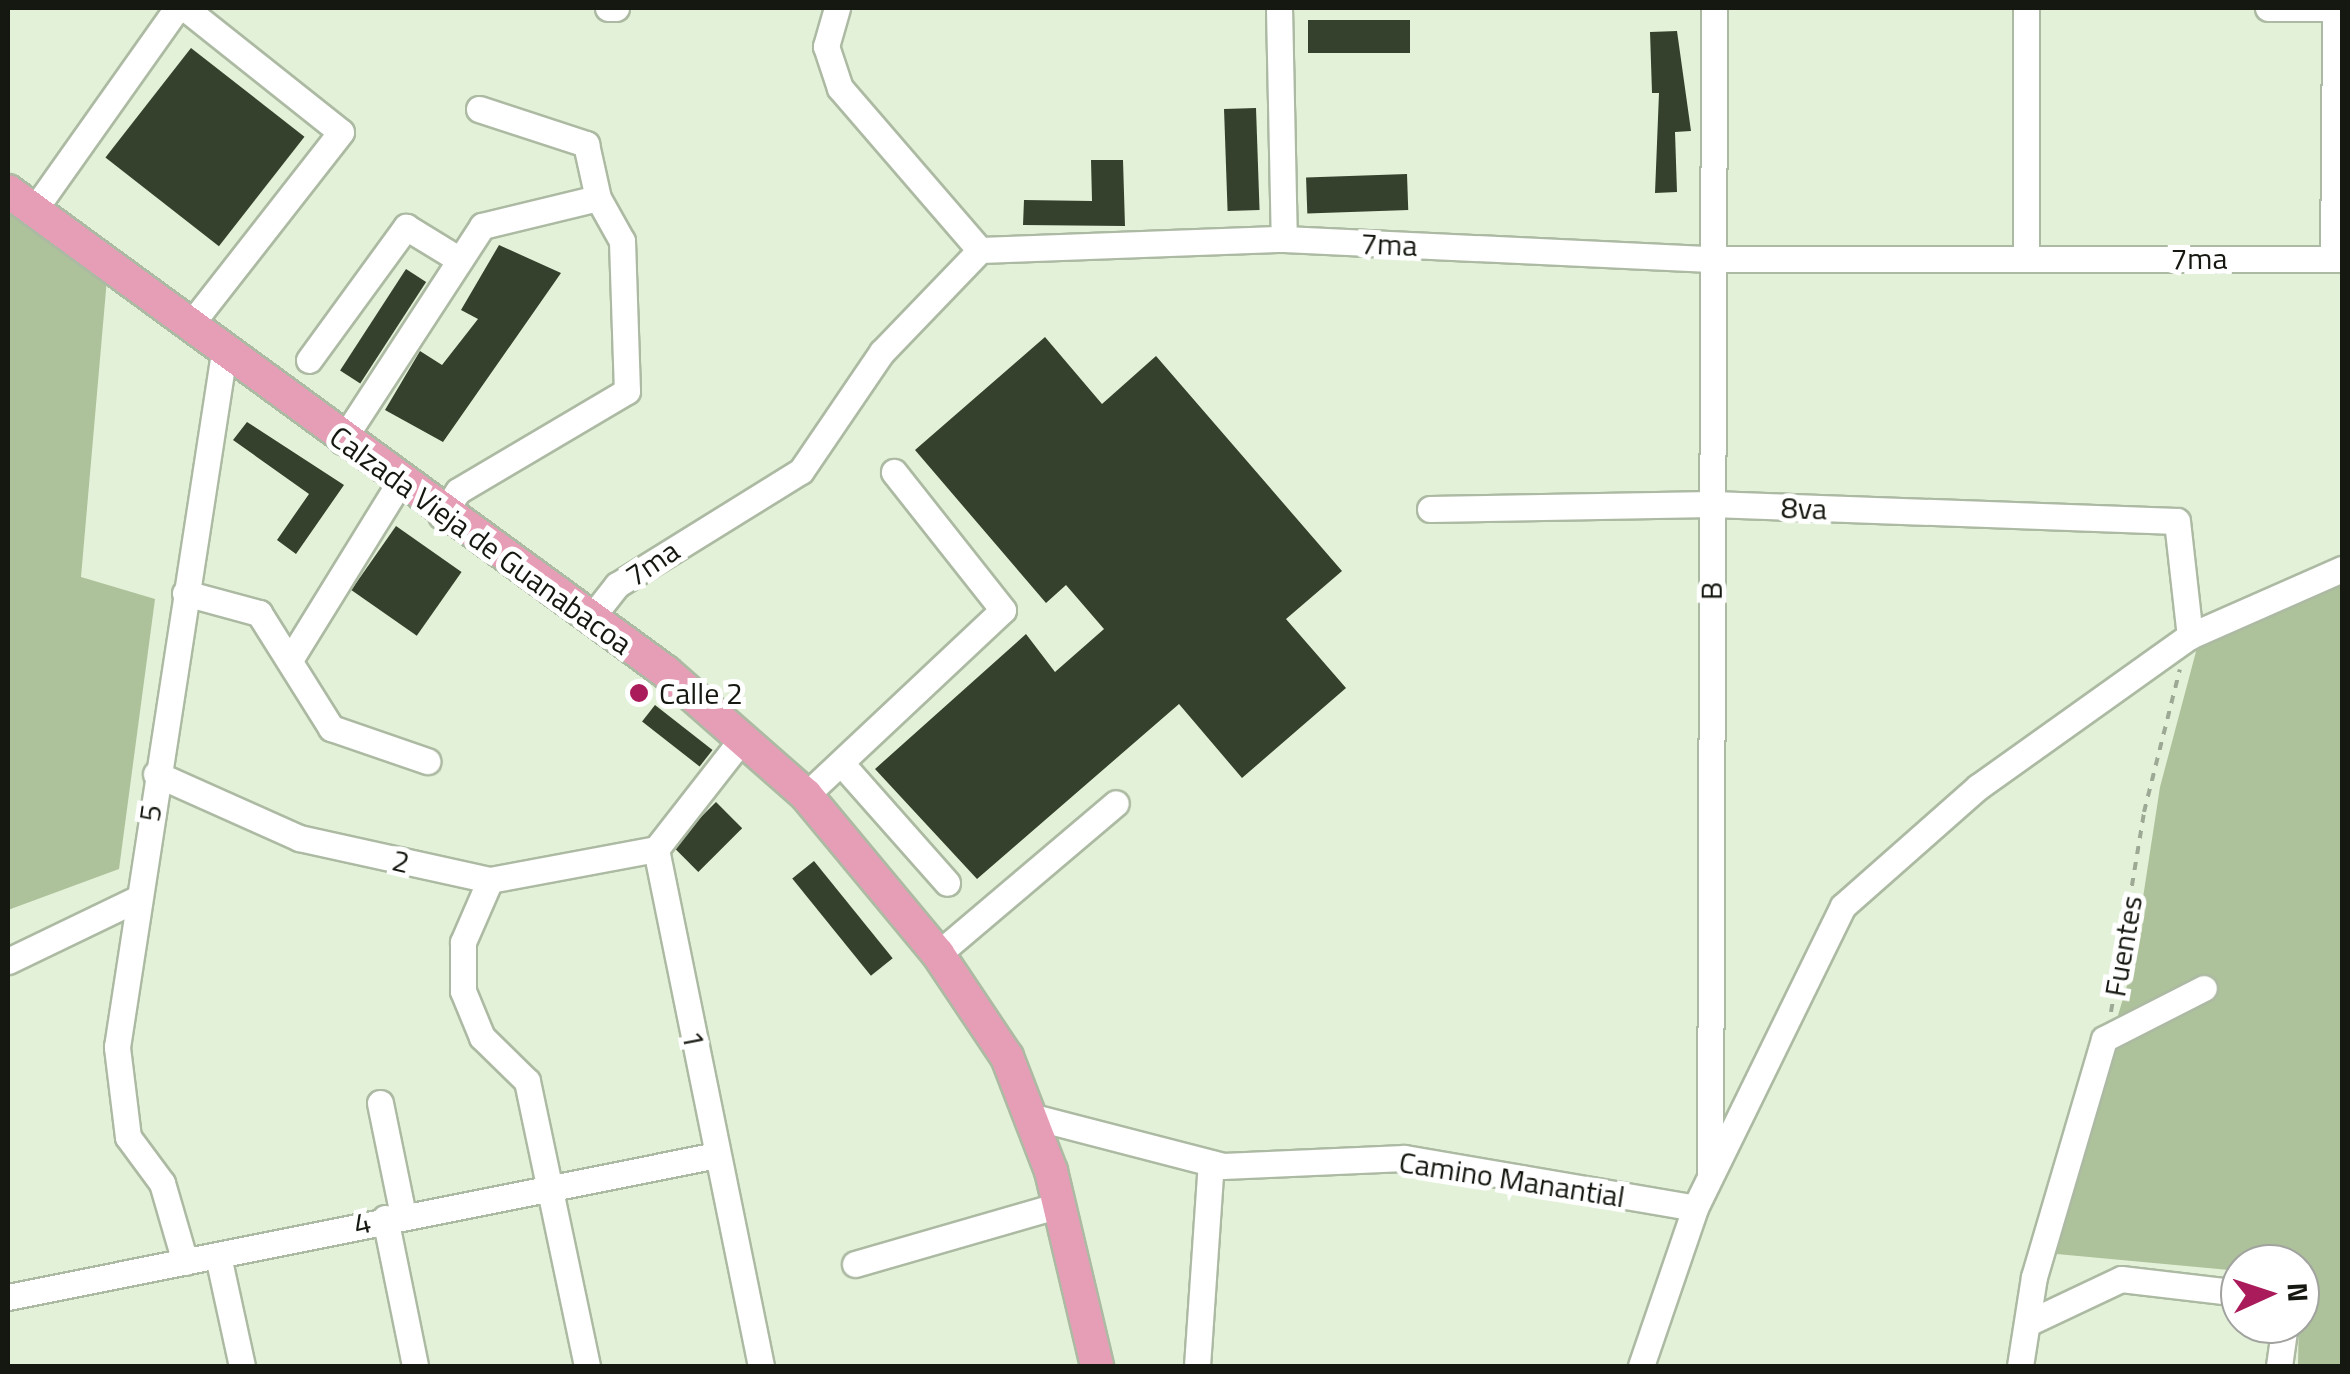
<!DOCTYPE html>
<html>
<head>
<meta charset="utf-8">
<style>
  body { margin:0 }
  #map { position:relative; width:2350px; height:1374px; overflow:hidden; background:#e3f1d8; font-family:"Titillium Web",sans-serif }
  div>[style] { position:absolute }
  .green>* { inset:0; background:#adc19b }
  .building>* { inset:0; background:#36412d; transform-origin:0 0 }
  .path>* { height:4px; margin-top:-2px; transform-origin:0; background:repeating-linear-gradient(90deg,#9ea995 0 8px,transparent 0 16px) }
  .roads { filter:drop-shadow(2px 0 #adbaa3) drop-shadow(-2px 0 #adbaa3) drop-shadow(0 2px #adbaa3) drop-shadow(0 -2px #adbaa3) }
  .minor>* { height:25px; margin:-12.5px; padding:0 12.5px; transform-origin:12.5px; border-radius:12.5px; background:#fff }
  .major>* { height:32px; margin:-16px; padding:0 16px; transform-origin:16px; border-radius:16px; background:#e69db6 }
  .dots>* { width:28px; height:28px; translate:-50% -50%; box-sizing:border-box; border:5px solid #fff; border-radius:50% }
  span { translate:-50% -50%; white-space:nowrap; text-align:center; line-height:1.15; -webkit-text-stroke:10px #fff; paint-order:stroke }
  .street-label { font-size:30px; color:#141810 }
  .poi-label { font-size:30px; color:#141810 }
  .left { translate:0 -50%; text-align:left }
  .frame { position:absolute; inset:0; border:10px solid #141810; pointer-events:none }
  .north { position:absolute; left:2220px; top:1244px; width:100px; height:100px; box-sizing:border-box; background:#fff; border:2px solid #a1a39f; border-radius:50%; rotate:87deg; font-size:28px; font-weight:700; line-height:40px; text-align:center; color:#141810 }
  .north::after { content:''; display:block; margin:auto; width:35px; height:45px; background:#a91b5a; clip-path:polygon(50% 0,100% 100%,50% 72%,0 100%) }
</style>
</head>
<body>
<div id="map">
  <div class="green">
    <div style="clip-path:polygon(8px 205px,108px 267px,81px 577px,155px 599px,119px 869px,8px 910px)"></div>
    <div style="clip-path:polygon(2342px 585px,2342px 1366px,2298px 1366px,2300px 1264px,2240px 1271px,2046px 1253px,2132px 969px,2160px 787px,2198px 644px)"></div>
  </div>
  <div class="building">
    <div style="left:1410px;top:20px;width:33px;height:102px;rotate:90deg"></div>
    <div style="clip-path:polygon(1677px 31px,1691px 131px,1675px 132px,1677px 192px,1655px 193px,1659px 93px,1652px 93px,1650px 32px)"></div>
    <div style="left:191px;top:48px;width:144px;height:139px;rotate:38deg"></div>
    <div style="left:1256px;top:108px;width:102px;height:32px;rotate:88deg"></div>
    <div style="clip-path:polygon(1091px 160px,1123px 160px,1125px 226px,1023px 225px,1024px 200px,1092px 201px)"></div>
    <div style="left:1407px;top:174px;width:36px;height:101px;rotate:88deg"></div>
    <div style="clip-path:polygon(499px 245px,561px 273px,443px 442px,385px 410px,420px 351px,442px 365px,478px 319px,461px 310px)"></div>
    <div style="left:406px;top:269px;width:24px;height:121px;rotate:33deg"></div>
    <div style="clip-path:polygon(1045px 337px,1102px 404px,1156px 356px,1342px 571px,1286px 619px,1346px 688px,1242px 778px,1179px 704px,977px 879px,875px 769px,1026px 634px,1055px 672px,1104px 629px,1066px 585px,1046px 603px,915px 450px)"></div>
    <div style="clip-path:polygon(247px 422px,344px 485px,296px 554px,277px 540px,309px 494px,233px 440px)"></div>
    <div style="left:396px;top:526px;width:80px;height:78px;rotate:35deg"></div>
    <div style="left:655px;top:705px;width:73px;height:21px;rotate:38deg"></div>
    <div style="left:716px;top:802px;width:37px;height:62px;rotate:45deg"></div>
    <div style="left:814px;top:861px;width:125px;height:28px;rotate:51deg"></div>
  </div>
  <div class="path">
    <div style="left:2111px;top:1012px;width:203px;rotate:-80.6deg"></div>
    <div style="left:2144px;top:812px;width:147px;rotate:-75.9deg"></div>
  </div>
  <div class="roads">
    <div class="minor">
      <div style="left:185px;top:8px;width:199px;rotate:38.5deg"></div>
      <div style="left:341px;top:132px;width:245px;rotate:128deg"></div>
      <div style="left:608px;top:8px;width:8px"></div>
      <div style="left:837px;top:8px;width:40px;rotate:106deg"></div>
      <div style="left:826px;top:46px;width:44px;rotate:71.6deg"></div>
      <div style="left:840px;top:88px;width:214px;rotate:49.2deg"></div>
      <div style="left:1279px;top:8px;width:231px;rotate:88.8deg"></div>
      <div style="left:2026px;top:8px;width:250px;rotate:90deg"></div>
      <div style="left:2268px;top:8px;width:74px"></div>
      <div style="left:479px;top:109px;width:113px;rotate:18.1deg"></div>
      <div style="left:586px;top:144px;width:55px;rotate:77.5deg"></div>
      <div style="left:34px;top:210px;width:247px;rotate:-54.7deg"></div>
      <div style="left:2333px;top:259px;width:251px;rotate:-89.5deg"></div>
      <div style="left:309px;top:360px;width:165px;rotate:-53.9deg"></div>
      <div style="left:406px;top:227px;width:63px;rotate:31.4deg"></div>
      <div style="left:342px;top:441px;width:257px;rotate:-56.9deg"></div>
      <div style="left:482px;top:226px;width:119px;rotate:-13.6deg"></div>
      <div style="left:598px;top:198px;width:49px;rotate:60.8deg"></div>
      <div style="left:622px;top:241px;width:150px;rotate:88.1deg"></div>
      <div style="left:627px;top:391px;width:196px;rotate:149.4deg"></div>
      <div style="left:458px;top:491px;width:30px;rotate:124deg"></div>
      <div style="left:1430px;top:509px;width:282px;rotate:-1deg"></div>
      <div style="left:1712px;top:504px;width:465px;rotate:2.1deg"></div>
      <div style="left:2177px;top:521px;width:116px;rotate:83.6deg"></div>
      <div style="left:185px;top:593px;width:77px;rotate:15.1deg"></div>
      <div style="left:259px;top:613px;width:136px;rotate:57.9deg"></div>
      <div style="left:331px;top:728px;width:102px;rotate:19deg"></div>
      <div style="left:591px;top:618px;width:42px;rotate:-51.8deg"></div>
      <div style="left:617px;top:585px;width:216px;rotate:-31.8deg"></div>
      <div style="left:801px;top:471px;width:144px;rotate:-55.8deg"></div>
      <div style="left:882px;top:352px;width:141px;rotate:-46.1deg"></div>
      <div style="left:980px;top:250px;width:304px;rotate:-2.1deg"></div>
      <div style="left:1284px;top:239px;width:427px;rotate:2.7deg"></div>
      <div style="left:1711px;top:259px;width:631px"></div>
      <div style="left:293px;top:655px;width:200px;rotate:-58.3deg"></div>
      <div style="left:742px;top:739px;width:140px;rotate:128deg"></div>
      <div style="left:656px;top:849px;width:528px;rotate:78.52deg"></div>
      <div style="left:841px;top:763px;width:160px;rotate:48.5deg"></div>
      <div style="left:156px;top:774px;width:157px;rotate:24.1deg"></div>
      <div style="left:299px;top:838px;width:196px;rotate:12.4deg"></div>
      <div style="left:490px;top:880px;width:169px;rotate:-10.6deg"></div>
      <div style="left:806px;top:795px;width:270px;rotate:-43.2deg"></div>
      <div style="left:1003px;top:610px;width:176px;rotate:-128.3deg"></div>
      <div style="left:490px;top:880px;width:68px;rotate:113.5deg"></div>
      <div style="left:463px;top:942px;width:49px;rotate:90deg"></div>
      <div style="left:463px;top:991px;width:50px;rotate:67.6deg"></div>
      <div style="left:482px;top:1037px;width:63px;rotate:44.4deg"></div>
      <div style="left:527px;top:1081px;width:291px;rotate:78.1deg"></div>
      <div style="left:938px;top:954px;width:233px;rotate:-40.3deg"></div>
      <div style="left:8px;top:961px;width:143px;rotate:-25.7deg"></div>
      <div style="left:380px;top:1103px;width:114px;rotate:78.4deg"></div>
      <div style="left:1034px;top:1117px;width:195px;rotate:14.5deg"></div>
      <div style="left:1223px;top:1166px;width:181px;rotate:-2.5deg"></div>
      <div style="left:1404px;top:1158px;width:295px;rotate:9.7deg"></div>
      <div style="left:1710px;top:1175px;width:1167px;rotate:-89.8deg"></div>
      <div style="left:385px;top:1218px;width:151px;rotate:78.5deg"></div>
      <div style="left:218px;top:1256px;width:113px;rotate:77.7deg"></div>
      <div style="left:185px;top:1262px;width:82px;rotate:-106.2deg"></div>
      <div style="left:162px;top:1183px;width:57px;rotate:-126.5deg"></div>
      <div style="left:128px;top:1137px;width:91px;rotate:-97deg"></div>
      <div style="left:117px;top:1047px;width:702px;rotate:-81.24deg"></div>
      <div style="left:855px;top:1264px;width:212px;rotate:-16.1deg"></div>
      <div style="left:8px;top:1297px;width:723px;rotate:-11.33deg"></div>
      <div style="left:2028px;top:1323px;width:103px;rotate:-25.3deg"></div>
      <div style="left:2121px;top:1279px;width:120px;rotate:6.7deg"></div>
      <div style="left:1197px;top:1366px;width:203px;rotate:-86.1deg"></div>
      <div style="left:1641px;top:1366px;width:167px;rotate:-71.1deg"></div>
      <div style="left:1695px;top:1208px;width:336px;rotate:-63.9deg"></div>
      <div style="left:1843px;top:906px;width:180px;rotate:-41.4deg"></div>
      <div style="left:1978px;top:787px;width:260px;rotate:-35.5deg"></div>
      <div style="left:2190px;top:636px;width:166px;rotate:-23.8deg"></div>
      <div style="left:2020px;top:1366px;width:90px;rotate:-81.1deg"></div>
      <div style="left:2034px;top:1277px;width:248px;rotate:-73.6deg"></div>
      <div style="left:2104px;top:1039px;width:112px;rotate:-27deg"></div>
      <div style="left:2279px;top:1366px;width:42px;rotate:-81.9deg"></div>
    </div>
    <div class="major">
      <div style="left:8px;top:191px;width:815px;rotate:36.17deg"></div>
      <div style="left:666px;top:672px;width:186px;rotate:41.3deg"></div>
      <div style="left:806px;top:795px;width:207px;rotate:50.3deg"></div>
      <div style="left:938px;top:954px;width:124px;rotate:56.2deg"></div>
      <div style="left:1007px;top:1057px;width:122px;rotate:68.9deg"></div>
      <div style="left:1051px;top:1171px;width:200px;rotate:76.7deg"></div>
    </div>
  </div>
  <div class="dots">
    <div style="left:639px;top:693px;background:#a91b5a"></div>
  </div>
  <div class="street-label">
    <span style="left:1389px;top:244px;rotate:3deg">7ma</span>
    <span style="left:2199px;top:258px">7ma</span>
    <span style="left:1804px;top:508px;rotate:2deg">8va</span>
    <span style="left:481px;top:540px;rotate:36deg">Calzada Vieja de Guanabacoa</span>
    <span style="left:652px;top:563px;rotate:-34deg">7ma</span>
    <span style="left:1711px;top:591px;rotate:-90deg">B</span>
    <span style="left:150px;top:813px;rotate:-82deg">5</span>
    <span style="left:401px;top:861px;rotate:13deg">2</span>
    <span style="left:2123px;top:946px;rotate:-80deg">Fuentes</span>
    <span style="left:694px;top:1039px;rotate:79deg">1</span>
    <span style="left:1512px;top:1179px;rotate:9deg">Camino Manantial</span>
    <span style="left:362px;top:1223px;rotate:-13deg">4</span>
  </div>
  <div class="poi-label">
    <span class="left" style="left:659px;top:693px">Calle 2</span>
  </div>
  <div class="frame"></div>
  <div class="north">N</div>
</div>
</body>
</html>
